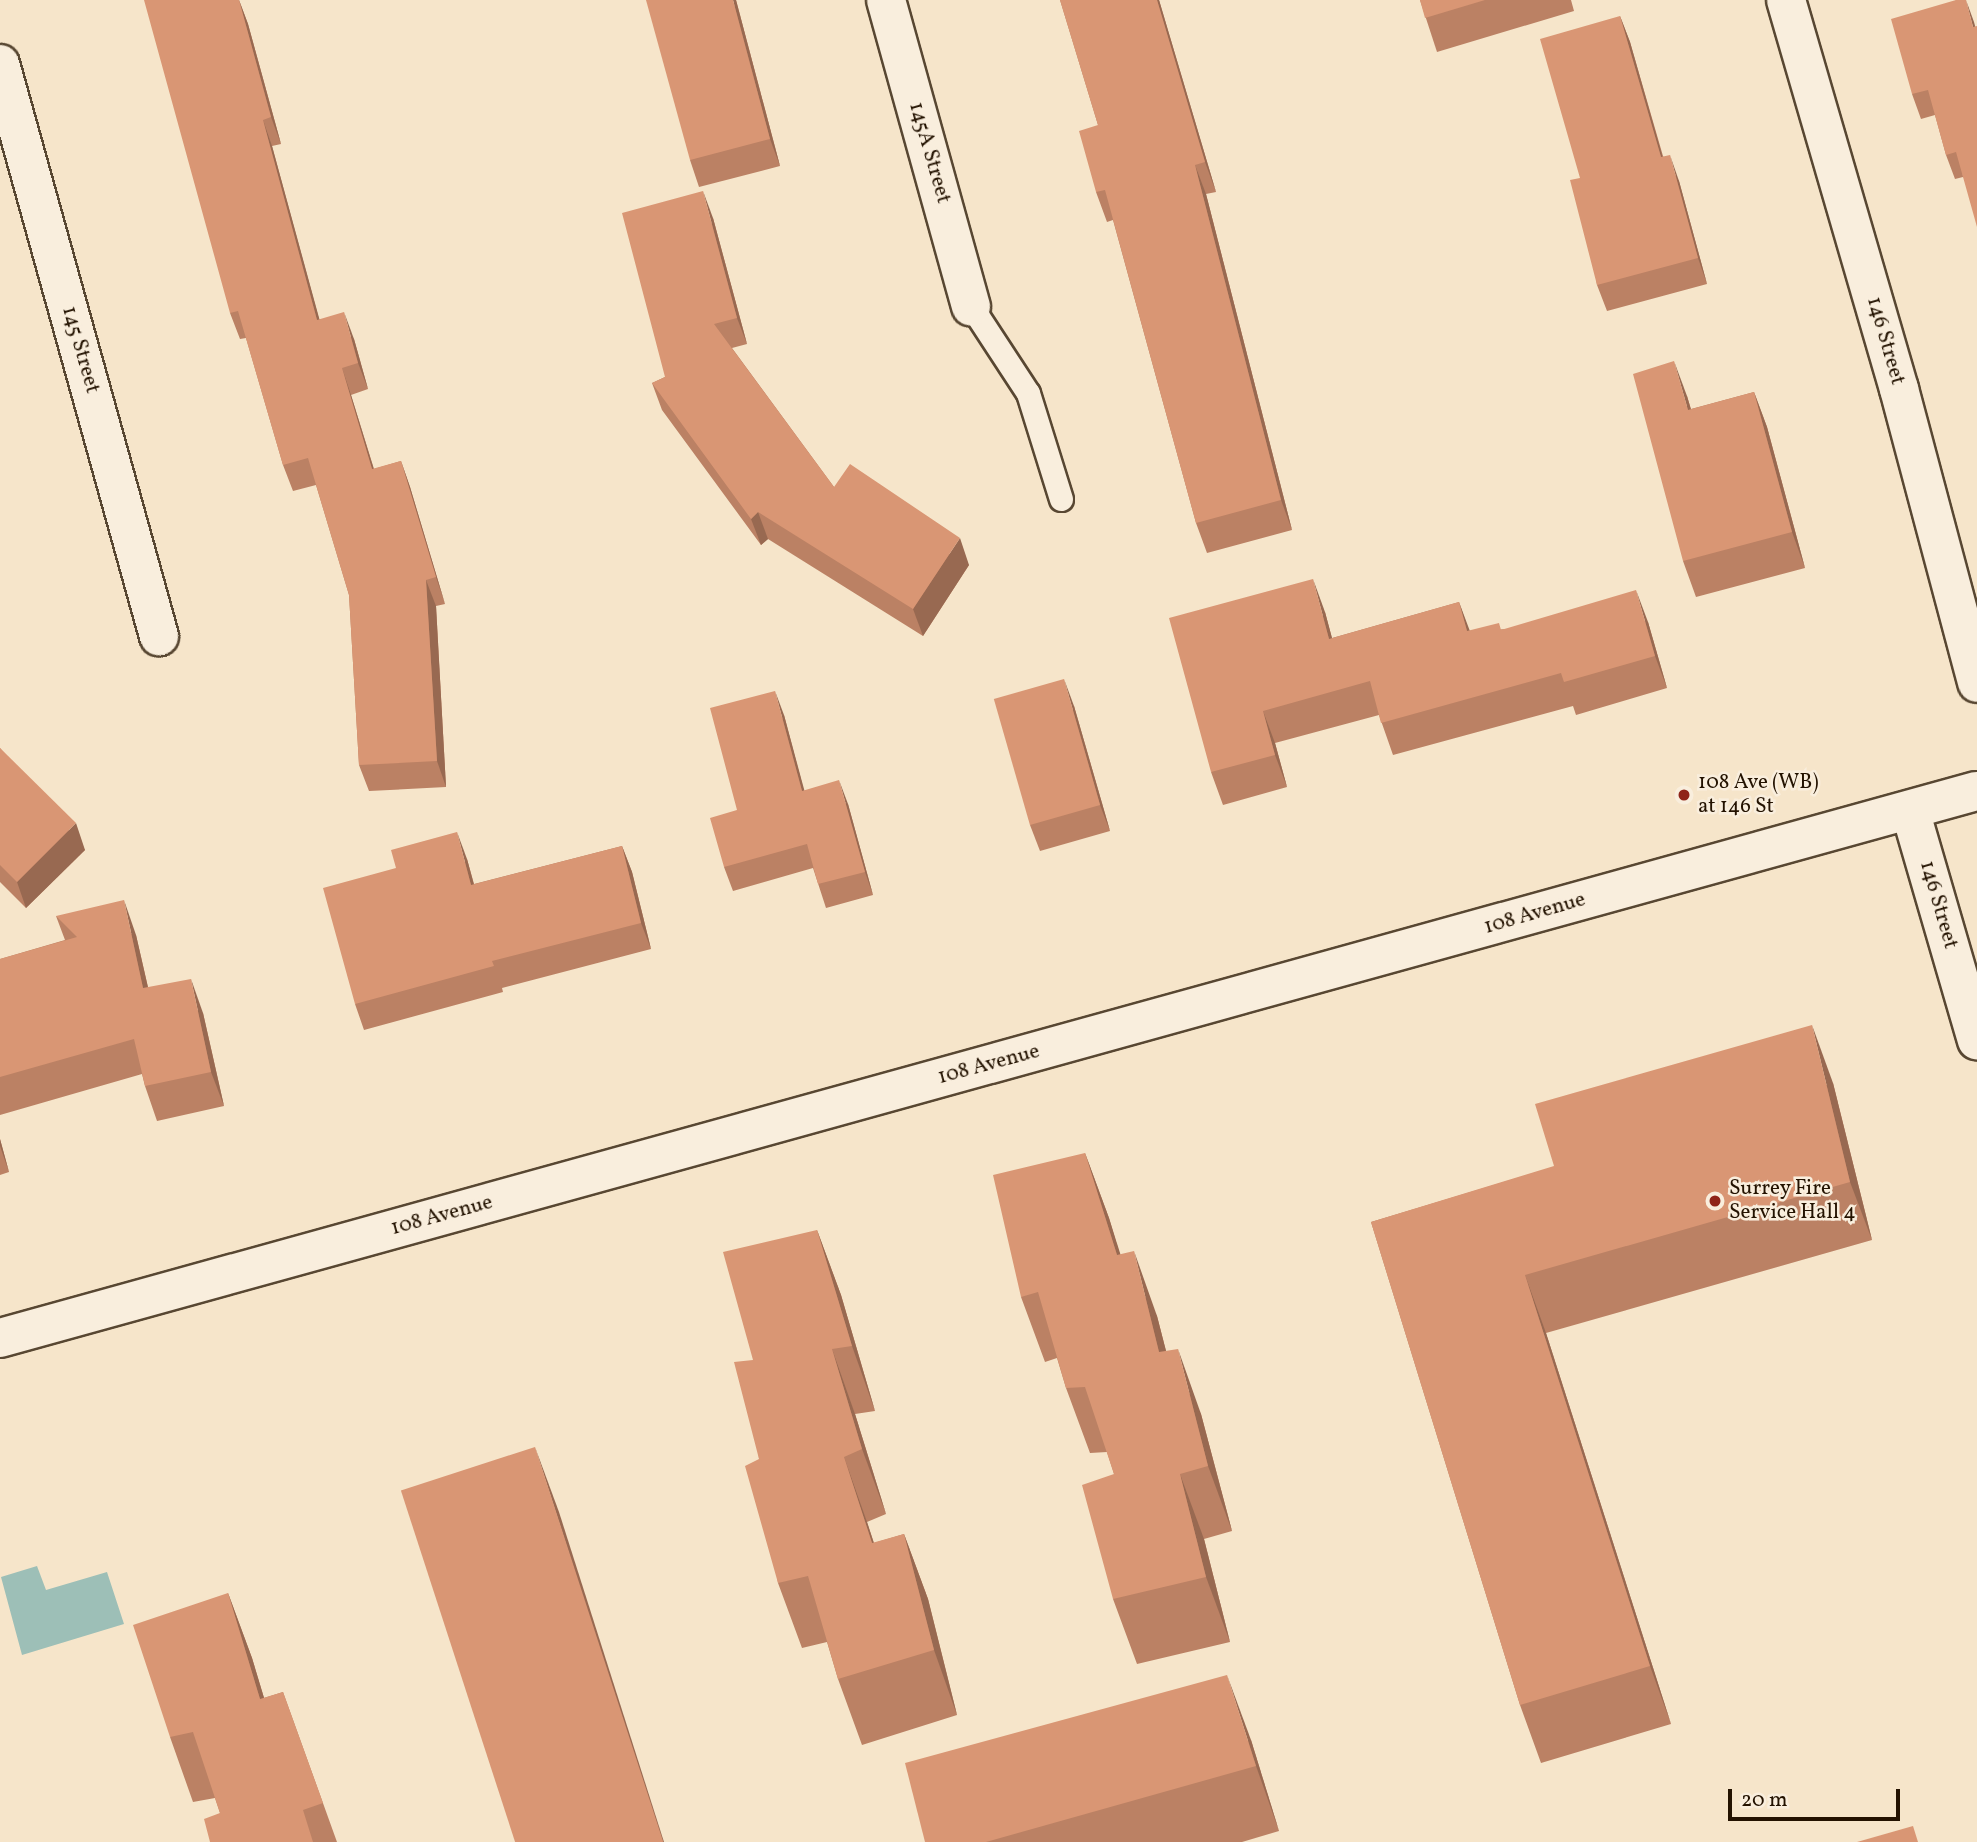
<!DOCTYPE html>
<html>
<head>
<meta charset="utf-8">
<style>
  body { margin:0 }
  #map { position:relative; width:1977px; height:1842px; overflow:hidden; background:#f6e5ca; font-family:Vollkorn,serif }
  div>[style] { position:absolute }
  .water>* { inset:0; background:#9dbfb7 }
  .roads { filter:drop-shadow(2px 0 #584732) drop-shadow(-2px 0 #584732) drop-shadow(0 2px #584732) drop-shadow(0 -2px #584732) }
  .lane>* { height:23px; margin:-11.5px; padding:0 11.5px; transform-origin:11.5px; border-radius:11.5px; background:#f9eedd }
  .street>* { height:38px; margin:-19px; padding:0 19px; transform-origin:19px; border-radius:19px; background:#f9eedd }
  .secondary>* { height:38px; margin:-19px; padding:0 19px; transform-origin:19px; border-radius:19px; background:#f9eedd }
  .wall>* { inset:0; background:#bb8164 }
  .shaded-wall>* { inset:0; background:#986951 }
  .building>* { inset:0; background:#d99674; transform-origin:0 0 }
  .dots>* { width:19px; height:19px; translate:-50% -50%; box-sizing:border-box; border:4px solid #f9eedd; border-radius:50% }
  span { translate:-50% -50%; white-space:nowrap; text-align:center; line-height:1.15; -webkit-text-stroke:5px #f9eedd; paint-order:stroke }
  .street-label { font-size:21px; color:#231200 }
  .poi-label { font-size:21px; color:#231200 }
  .left { translate:0 -50%; text-align:left }
  .scale { position:absolute; left:1728px; top:1789px; width:172px; height:32px; box-sizing:border-box; border:4px solid #231200; border-top:0; padding-left:9px; font-size:21px; line-height:24px; white-space:nowrap; color:#231200; -webkit-text-stroke:5px #f9eedd; paint-order:stroke }
</style>
</head>
<body>
<div id="map">
  <div class="water">
    <div style="clip-path:polygon(37px 1566px,46px 1590px,107px 1572px,124px 1624px,22px 1655px,1px 1577px)"></div>
  </div>
  <div class="roads">
    <div class="lane">
      <div style="left:971px;top:306px;width:104px;rotate:56.8deg"></div>
      <div style="left:1028px;top:393px;width:111px;rotate:72.7deg"></div>
    </div>
    <div class="street">
      <div style="left:886px;top:0;width:318px;rotate:74.5deg"></div>
      <div style="left:1786px;top:0;width:405px;rotate:73.8deg"></div>
      <div style="left:1899px;top:389px;width:304px;rotate:75.1deg"></div>
      <div style="left:0;top:64px;width:594px;rotate:74.47deg"></div>
      <div style="left:1910px;top:810px;width:240px;rotate:73.8deg"></div>
    </div>
    <div class="secondary">
      <div style="left:0;top:1338px;width:2051px;rotate:-15.47deg"></div>
    </div>
  </div>
  <div class="wall">
    <div style="clip-path:polygon(239px 0,248px 24px,281px 144px,272px 146px,319px 319px,354px 339px,368px 389px,351px 395px,374px 469px,401px 461px,410px 487px,445px 604px,436px 606px,446px 787px,369px 791px,359px 765px,349px 595px,316px 485px,293px 491px,283px 465px,246px 338px,240px 339px,230px 313px)"></div>
    <div style="clip-path:polygon(736px 0,780px 166px,699px 187px,690px 160px)"></div>
    <div style="clip-path:polygon(1060px 0,1159px 0,1216px 192px,1206px 194px,1292px 530px,1207px 553px,1196px 523px,1113px 220px,1107px 222px,1096px 192px,1098px 125px)"></div>
    <div style="clip-path:polygon(1420px 0,1571px 0,1574px 11px,1437px 52px)"></div>
    <div style="clip-path:polygon(1956px 0,1963px 177px,1955px 179px,1946px 155px,1935px 115px,1921px 119px,1912px 94px)"></div>
    <div style="clip-path:polygon(1620px 16px,1630px 42px,1663px 156px,1679px 181px,1707px 284px,1607px 311px,1597px 285px,1580px 178px)"></div>
    <div style="clip-path:polygon(713px 218px,747px 344px,732px 348px,834px 487px,969px 565px,923px 636px,768px 539px,761px 545px,662px 410px,652px 383px,665px 377px)"></div>
    <div style="clip-path:polygon(1754px 392px,1767px 427px,1805px 568px,1696px 597px,1683px 561px,1687px 396px,1691px 409px)"></div>
    <div style="clip-path:polygon(1459px 602px,1469px 631px,1648px 622px,1667px 688px,1576px 715px,1573px 706px,1393px 755px,1379px 715px,1275px 743px,1287px 787px,1223px 805px,1211px 772px,1325px 612px,1332px 638px)"></div>
    <div style="clip-path:polygon(1074px 706px,1110px 831px,1040px 851px,1030px 825px)"></div>
    <div style="clip-path:polygon(784px 715px,804px 791px,848px 804px,873px 895px,826px 908px,813px 868px,733px 891px,724px 867px,737px 810px)"></div>
    <div style="clip-path:polygon(0 748px,85px 850px,26px 908px,0 882px)"></div>
    <div style="clip-path:polygon(622px 846px,632px 872px,651px 949px,502px 988px,503px 992px,364px 1030px,355px 1004px,467px 859px,474px 884px)"></div>
    <div style="clip-path:polygon(56px 916px,136px 935px,148px 987px,203px 1013px,224px 1106px,157px 1121px,145px 1086px,142px 1074px,0 1115px,0 959px,65px 940px)"></div>
    <div style="clip-path:polygon(1833px 1083px,1872px 1240px,1546px 1333px,1671px 1724px,1541px 1763px,1520px 1705px,1371px 1222px)"></div>
    <div style="clip-path:polygon(0 1139px,9px 1172px,0 1175px)"></div>
    <div style="clip-path:polygon(1085px 1153px,1109px 1218px,1120px 1255px,1157px 1316px,1166px 1351px,1201px 1414px,1232px 1531px,1204px 1539px,1230px 1642px,1137px 1664px,1113px 1599px,1114px 1474px,1107px 1452px,1090px 1453px,1066px 1388px,1057px 1358px,1045px 1362px,1021px 1297px)"></div>
    <div style="clip-path:polygon(817px 1230px,841px 1295px,875px 1411px,855px 1414px,886px 1514px,867px 1522px,874px 1543px,904px 1534px,928px 1599px,957px 1715px,862px 1745px,838px 1679px,827px 1642px,802px 1648px,778px 1583px,759px 1459px,753px 1360px)"></div>
    <div style="clip-path:polygon(228px 1593px,252px 1658px,264px 1698px,283px 1692px,337px 1842px,210px 1842px,220px 1813px,215px 1798px,193px 1802px,170px 1737px)"></div>
    <div style="clip-path:polygon(1251px 1740px,1279px 1831px,1242px 1842px,925px 1842px)"></div>
  </div>
  <div class="shaded-wall">
    <div style="clip-path:polygon(239px 0,248px 24px,281px 144px,271px 117px)"></div>
    <div style="clip-path:polygon(733px 0,736px 0,780px 166px,770px 139px)"></div>
    <div style="clip-path:polygon(1157px 0,1159px 0,1216px 192px,1205px 162px)"></div>
    <div style="clip-path:polygon(1966px 0,1974px 22px,1977px 33px,1973px 27px)"></div>
    <div style="clip-path:polygon(1620px 16px,1630px 42px,1670px 183px,1661px 157px)"></div>
    <div style="clip-path:polygon(263px 120px,272px 146px,327px 347px,317px 320px)"></div>
    <div style="clip-path:polygon(1670px 155px,1679px 181px,1707px 284px,1698px 258px)"></div>
    <div style="clip-path:polygon(1195px 165px,1206px 194px,1292px 530px,1281px 500px)"></div>
    <div style="clip-path:polygon(703px 191px,713px 218px,747px 344px,737px 318px)"></div>
    <div style="clip-path:polygon(344px 312px,354px 339px,368px 389px,358px 363px)"></div>
    <div style="clip-path:polygon(1674px 361px,1687px 396px,1701px 445px,1688px 410px)"></div>
    <div style="clip-path:polygon(342px 368px,351px 395px,382px 496px,372px 469px)"></div>
    <div style="clip-path:polygon(1754px 392px,1767px 427px,1805px 568px,1792px 532px)"></div>
    <div style="clip-path:polygon(401px 461px,410px 487px,445px 604px,436px 577px)"></div>
    <div style="clip-path:polygon(758px 512px,768px 539px,761px 545px,751px 519px)"></div>
    <div style="clip-path:polygon(960px 538px,969px 565px,923px 636px,913px 609px)"></div>
    <div style="clip-path:polygon(1313px 579px,1325px 612px,1341px 672px,1329px 639px)"></div>
    <div style="clip-path:polygon(426px 580px,436px 606px,446px 787px,437px 761px)"></div>
    <div style="clip-path:polygon(1636px 590px,1648px 622px,1667px 688px,1655px 656px)"></div>
    <div style="clip-path:polygon(1459px 602px,1471px 634px,1467px 631px)"></div>
    <div style="clip-path:polygon(1064px 679px,1074px 706px,1110px 831px,1100px 805px)"></div>
    <div style="clip-path:polygon(775px 691px,784px 715px,811px 815px,802px 791px)"></div>
    <div style="clip-path:polygon(1263px 711px,1275px 743px,1287px 787px,1275px 755px)"></div>
    <div style="clip-path:polygon(839px 780px,848px 804px,873px 895px,865px 872px)"></div>
    <div style="clip-path:polygon(76px 823px,85px 850px,26px 908px,17px 882px)"></div>
    <div style="clip-path:polygon(457px 832px,467px 859px,481px 911px,471px 885px)"></div>
    <div style="clip-path:polygon(622px 846px,632px 872px,651px 949px,641px 923px)"></div>
    <div style="clip-path:polygon(124px 900px,136px 935px,156px 1023px,143px 988px)"></div>
    <div style="clip-path:polygon(191px 979px,203px 1013px,224px 1106px,211px 1072px)"></div>
    <div style="clip-path:polygon(1812px 1025px,1833px 1083px,1872px 1240px,1850px 1182px)"></div>
    <div style="clip-path:polygon(0 1139px,9px 1172px,0 1146px)"></div>
    <div style="clip-path:polygon(1085px 1153px,1109px 1218px,1141px 1320px,1117px 1255px)"></div>
    <div style="clip-path:polygon(817px 1230px,841px 1295px,875px 1411px,852px 1346px)"></div>
    <div style="clip-path:polygon(1134px 1251px,1157px 1316px,1183px 1417px,1159px 1352px)"></div>
    <div style="clip-path:polygon(1525px 1275px,1546px 1333px,1671px 1724px,1650px 1666px)"></div>
    <div style="clip-path:polygon(832px 1349px,855px 1414px,886px 1514px,862px 1449px)"></div>
    <div style="clip-path:polygon(1178px 1349px,1201px 1414px,1232px 1531px,1208px 1466px)"></div>
    <div style="clip-path:polygon(535px 1447px,559px 1512px,664px 1842px,661px 1842px)"></div>
    <div style="clip-path:polygon(844px 1457px,867px 1522px,895px 1609px,872px 1543px)"></div>
    <div style="clip-path:polygon(1180px 1474px,1204px 1539px,1230px 1642px,1206px 1577px)"></div>
    <div style="clip-path:polygon(904px 1534px,928px 1599px,957px 1715px,934px 1650px)"></div>
    <div style="clip-path:polygon(228px 1593px,252px 1658px,284px 1764px,260px 1699px)"></div>
    <div style="clip-path:polygon(1227px 1675px,1251px 1740px,1279px 1831px,1256px 1766px)"></div>
  </div>
  <div class="building">
    <div style="clip-path:polygon(144px 0,239px 0,271px 117px,263px 120px,317px 320px,344px 312px,358px 363px,342px 368px,372px 469px,401px 461px,436px 577px,426px 580px,437px 761px,359px 765px,349px 595px,308px 458px,283px 465px,238px 311px,230px 313px)"></div>
    <div style="clip-path:polygon(646px 0,733px 0,770px 139px,690px 160px)"></div>
    <div style="clip-path:polygon(1060px 0,1157px 0,1205px 162px,1195px 165px,1281px 500px,1196px 523px,1105px 190px,1096px 192px,1079px 131px,1098px 125px)"></div>
    <div style="clip-path:polygon(1420px 0,1485px 0,1425px 18px)"></div>
    <div style="clip-path:polygon(1956px 0,1966px 0,1973px 27px,1977px 26px,1977px 227px,1956px 152px,1946px 155px,1928px 90px,1912px 94px,1891px 19px)"></div>
    <div style="clip-path:polygon(1620px 16px,1661px 157px,1670px 155px,1698px 258px,1597px 285px,1570px 180px,1580px 178px,1540px 39px)"></div>
    <div style="clip-path:polygon(703px 191px,737px 318px,714px 324px,834px 487px,850px 464px,960px 538px,913px 609px,758px 512px,751px 519px,652px 383px,665px 377px,622px 213px)"></div>
    <div style="clip-path:polygon(1674px 361px,1688px 410px,1754px 392px,1792px 532px,1683px 561px,1633px 374px)"></div>
    <div style="clip-path:polygon(1313px 579px,1329px 639px,1459px 602px,1467px 631px,1499px 623px,1501px 630px,1636px 590px,1655px 656px,1564px 682px,1561px 673px,1381px 723px,1370px 681px,1263px 711px,1275px 755px,1211px 772px,1169px 618px)"></div>
    <div style="left:1064px;top:679px;width:131px;height:73px;rotate:74deg"></div>
    <div style="clip-path:polygon(775px 691px,802px 791px,839px 780px,865px 872px,818px 884px,807px 844px,724px 867px,710px 818px,737px 810px,710px 708px)"></div>
    <div style="clip-path:polygon(0 748px,76px 823px,17px 882px,0 865px)"></div>
    <div style="clip-path:polygon(457px 832px,471px 885px,622px 846px,641px 923px,492px 961px,494px 966px,355px 1004px,323px 888px,396px 868px,391px 850px)"></div>
    <div style="clip-path:polygon(124px 900px,143px 988px,191px 979px,211px 1072px,145px 1086px,134px 1039px,0 1077px,0 959px,77px 937px,56px 916px)"></div>
    <div style="clip-path:polygon(1812px 1025px,1850px 1182px,1525px 1275px,1650px 1666px,1520px 1705px,1371px 1222px,1554px 1166px,1535px 1104px)"></div>
    <div style="clip-path:polygon(1085px 1153px,1117px 1255px,1134px 1251px,1159px 1352px,1178px 1349px,1208px 1466px,1180px 1474px,1206px 1577px,1113px 1599px,1082px 1485px,1114px 1474px,1085px 1387px,1066px 1388px,1038px 1292px,1021px 1297px,993px 1175px)"></div>
    <div style="clip-path:polygon(817px 1230px,852px 1346px,832px 1349px,862px 1449px,844px 1457px,872px 1543px,904px 1534px,934px 1650px,838px 1679px,808px 1576px,778px 1583px,745px 1466px,759px 1459px,734px 1362px,753px 1360px,723px 1252px)"></div>
    <div style="left:535px;top:1447px;width:415px;height:141px;rotate:72deg"></div>
    <div style="clip-path:polygon(228px 1593px,260px 1699px,283px 1692px,323px 1803px,303px 1810px,313px 1842px,210px 1842px,204px 1819px,220px 1813px,193px 1732px,170px 1737px,133px 1625px)"></div>
    <div style="clip-path:polygon(1227px 1675px,1256px 1766px,986px 1842px,925px 1842px,905px 1763px)"></div>
    <div style="clip-path:polygon(1913px 1826px,1918px 1842px,1857px 1842px)"></div>
  </div>
  <div class="dots">
    <div style="left:1684px;top:795px;background:#8f2418"></div>
    <div style="left:1715px;top:1201px;background:#8f2418"></div>
  </div>
  <div class="street-label">
    <span style="left:929px;top:153px;rotate:74deg">145A Street</span>
    <span style="left:1885px;top:341px;rotate:74deg">146 Street</span>
    <span style="left:80px;top:350px;rotate:74deg">145 Street</span>
    <span style="left:1938px;top:905px;rotate:74deg">146 Street</span>
    <span style="left:1535px;top:914px;rotate:-16deg">108 Avenue</span>
    <span style="left:989px;top:1065px;rotate:-15deg">108 Avenue</span>
    <span style="left:442px;top:1216px;rotate:-15deg">108 Avenue</span>
  </div>
  <div class="poi-label">
    <span class="left" style="left:1698px;top:795px">108 Ave (WB)<br>at 146 St</span>
    <span class="left" style="left:1729px;top:1201px">Surrey Fire<br>Service Hall 4</span>
  </div>
  <div class="scale">20 m</div>
</div>
</body>
</html>
